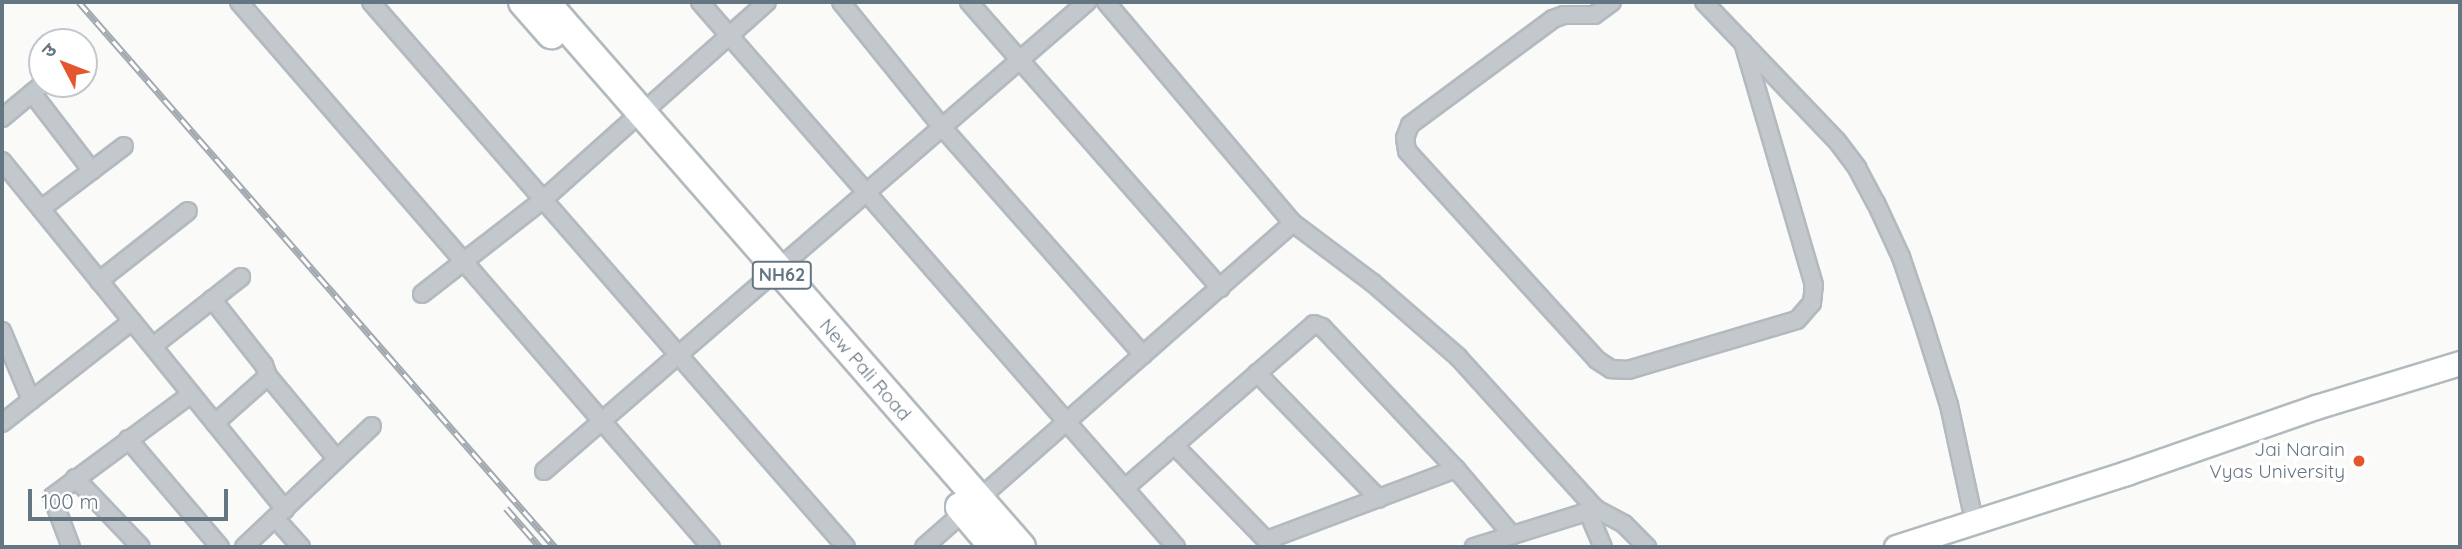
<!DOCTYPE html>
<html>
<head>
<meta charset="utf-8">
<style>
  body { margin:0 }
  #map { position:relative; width:2462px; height:549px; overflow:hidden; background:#fafaf8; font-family:Quicksand,"Noto Sans Devanagari",sans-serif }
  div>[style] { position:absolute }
  .roads { filter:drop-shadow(2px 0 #b3babf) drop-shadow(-2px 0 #b3babf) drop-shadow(0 2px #b3babf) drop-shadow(0 -2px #b3babf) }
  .street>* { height:16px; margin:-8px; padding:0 8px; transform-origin:8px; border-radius:8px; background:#c3c8cc }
  .secondary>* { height:23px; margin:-11.5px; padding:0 11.5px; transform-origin:11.5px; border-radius:11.5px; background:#fff }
  .highway>* { height:28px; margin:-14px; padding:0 14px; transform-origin:14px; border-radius:14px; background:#fff }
  .rail>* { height:7px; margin-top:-3.5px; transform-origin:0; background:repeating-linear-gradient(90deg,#fff 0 13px,#a2aab0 0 26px); box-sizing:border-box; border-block:2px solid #a2aab0 }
  .dots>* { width:19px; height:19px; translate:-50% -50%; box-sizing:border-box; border:4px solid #fff; border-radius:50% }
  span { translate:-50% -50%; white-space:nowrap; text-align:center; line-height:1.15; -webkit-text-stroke:7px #fff; paint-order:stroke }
  .shield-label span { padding:2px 5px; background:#fff; border:2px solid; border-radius:5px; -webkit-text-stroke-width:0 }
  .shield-label { font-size:18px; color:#657683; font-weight:700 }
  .street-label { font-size:19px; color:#657683 }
  .poi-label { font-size:19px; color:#657683 }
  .right { translate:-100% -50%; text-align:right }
  .frame { position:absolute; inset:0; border:4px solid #657683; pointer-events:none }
  .north { position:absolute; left:28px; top:28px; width:70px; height:70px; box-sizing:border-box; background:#fff; border:2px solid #c1c8cd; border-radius:50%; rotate:312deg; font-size:19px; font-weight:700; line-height:28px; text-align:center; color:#657683 }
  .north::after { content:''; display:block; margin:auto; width:24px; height:32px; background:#e4572e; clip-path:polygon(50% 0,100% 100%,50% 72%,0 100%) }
  .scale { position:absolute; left:28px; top:489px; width:200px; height:32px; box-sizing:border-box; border:4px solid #657683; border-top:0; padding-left:9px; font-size:21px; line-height:24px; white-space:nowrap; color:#657683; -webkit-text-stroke:5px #fff; paint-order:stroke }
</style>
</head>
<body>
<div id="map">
  <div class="roads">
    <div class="street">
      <div style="left:239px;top:2px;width:721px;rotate:49.11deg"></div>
      <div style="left:371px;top:2px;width:723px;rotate:48.93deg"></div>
      <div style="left:700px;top:2px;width:724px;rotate:48.87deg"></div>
      <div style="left:841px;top:2px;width:161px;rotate:51.1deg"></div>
      <div style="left:942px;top:127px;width:304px;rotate:48.6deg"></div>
      <div style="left:969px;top:2px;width:381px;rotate:48.7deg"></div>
      <div style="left:1106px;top:2px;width:289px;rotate:49.8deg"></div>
      <div style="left:1293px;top:223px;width:100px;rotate:36.9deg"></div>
      <div style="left:1373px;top:283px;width:113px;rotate:41deg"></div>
      <div style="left:1458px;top:357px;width:205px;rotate:47.8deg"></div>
      <div style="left:1596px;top:509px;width:32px;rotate:28deg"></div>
      <div style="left:1624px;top:524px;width:33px;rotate:45deg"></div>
      <div style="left:1612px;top:2px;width:22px;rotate:144deg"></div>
      <div style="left:1594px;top:15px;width:30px;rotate:180deg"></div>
      <div style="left:1564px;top:15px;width:12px;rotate:160deg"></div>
      <div style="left:1553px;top:19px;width:178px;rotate:143.5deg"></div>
      <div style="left:1410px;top:125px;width:14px;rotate:111deg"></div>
      <div style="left:1405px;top:138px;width:13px;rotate:81deg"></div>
      <div style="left:1407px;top:151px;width:282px;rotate:47.7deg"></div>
      <div style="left:1597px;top:360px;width:17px;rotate:33deg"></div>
      <div style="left:1611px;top:369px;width:17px;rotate:3deg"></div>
      <div style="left:1628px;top:370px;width:176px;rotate:-16.5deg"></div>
      <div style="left:1797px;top:320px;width:23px;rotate:-49deg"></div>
      <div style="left:1812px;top:303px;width:18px;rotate:-84deg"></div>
      <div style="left:1814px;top:285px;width:253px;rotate:-106.3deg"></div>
      <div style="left:1704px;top:2px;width:192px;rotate:46.3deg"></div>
      <div style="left:1837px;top:141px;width:34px;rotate:53deg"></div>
      <div style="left:1857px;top:168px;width:40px;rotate:62deg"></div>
      <div style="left:1876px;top:203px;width:60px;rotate:65.2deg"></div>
      <div style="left:1901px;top:257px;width:69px;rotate:71.3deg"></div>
      <div style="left:1923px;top:322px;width:87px;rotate:72.6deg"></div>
      <div style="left:1949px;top:405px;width:119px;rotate:77.8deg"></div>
      <div style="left:32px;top:93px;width:98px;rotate:52.4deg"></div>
      <div style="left:642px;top:113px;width:167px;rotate:-41.6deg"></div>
      <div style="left:2px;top:118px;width:53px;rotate:-39.7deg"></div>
      <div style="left:2px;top:161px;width:449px;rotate:50.9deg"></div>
      <div style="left:41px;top:209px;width:104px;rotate:-37.2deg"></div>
      <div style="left:99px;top:281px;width:113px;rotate:-38.2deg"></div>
      <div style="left:422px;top:294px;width:155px;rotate:-37.9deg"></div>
      <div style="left:544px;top:199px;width:114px;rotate:-41.8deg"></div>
      <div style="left:212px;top:299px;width:84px;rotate:51.8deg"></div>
      <div style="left:264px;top:365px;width:12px;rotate:70deg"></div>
      <div style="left:268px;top:376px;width:71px;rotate:138.4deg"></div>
      <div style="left:2px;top:331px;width:75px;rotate:67.2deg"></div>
      <div style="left:153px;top:346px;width:112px;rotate:-38.1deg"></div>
      <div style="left:1257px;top:373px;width:175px;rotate:45.9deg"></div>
      <div style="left:268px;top:376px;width:108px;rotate:50.3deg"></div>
      <div style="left:2px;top:423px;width:165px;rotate:-38.1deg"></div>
      <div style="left:128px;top:439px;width:142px;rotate:49.6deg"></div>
      <div style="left:1174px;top:445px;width:141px;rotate:45.9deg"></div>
      <div style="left:544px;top:471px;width:718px;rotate:-40.82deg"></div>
      <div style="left:75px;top:478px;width:95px;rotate:46.3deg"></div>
      <div style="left:1125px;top:488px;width:250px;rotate:-40.9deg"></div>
      <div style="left:1314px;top:324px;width:9px;rotate:21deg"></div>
      <div style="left:1322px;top:327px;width:195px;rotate:46.7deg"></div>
      <div style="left:1456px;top:469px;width:87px;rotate:49.7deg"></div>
      <div style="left:1588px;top:512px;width:38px;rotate:67deg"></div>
      <div style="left:275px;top:518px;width:39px;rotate:48deg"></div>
      <div style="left:1267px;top:540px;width:202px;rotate:-20.6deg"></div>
      <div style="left:71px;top:547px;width:53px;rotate:-110.8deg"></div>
      <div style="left:52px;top:497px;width:173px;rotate:-36.5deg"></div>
      <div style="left:244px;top:547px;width:176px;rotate:-43.4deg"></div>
      <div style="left:924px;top:547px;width:491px;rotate:-41.3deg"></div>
      <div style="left:1474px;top:547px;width:128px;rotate:-17.3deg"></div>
    </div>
    <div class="secondary">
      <div style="left:1896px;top:547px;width:242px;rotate:-17.8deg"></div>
      <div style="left:2126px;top:473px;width:201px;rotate:-19.2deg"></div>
      <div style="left:2316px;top:407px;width:151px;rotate:-17deg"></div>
    </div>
    <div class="highway">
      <div style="left:523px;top:2px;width:43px;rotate:48.8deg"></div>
      <div style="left:545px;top:2px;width:724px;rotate:48.87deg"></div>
      <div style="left:960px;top:507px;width:52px;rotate:49.6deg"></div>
    </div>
  </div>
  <div class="rail">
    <div style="left:79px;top:2px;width:724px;rotate:48.87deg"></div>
    <div style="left:506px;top:508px;width:52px;rotate:48.9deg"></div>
  </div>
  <div class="dots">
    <div style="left:2359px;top:461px;background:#e4572e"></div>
  </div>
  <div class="shield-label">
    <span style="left:782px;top:275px">NH62</span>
  </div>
  <div class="street-label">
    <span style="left:865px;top:370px;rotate:49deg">New Pali Road</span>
  </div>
  <div class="poi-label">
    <span class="right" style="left:2345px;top:461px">Jai Narain<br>Vyas University</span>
  </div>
  <div class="frame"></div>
  <div class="north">उ</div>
  <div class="scale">100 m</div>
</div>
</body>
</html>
